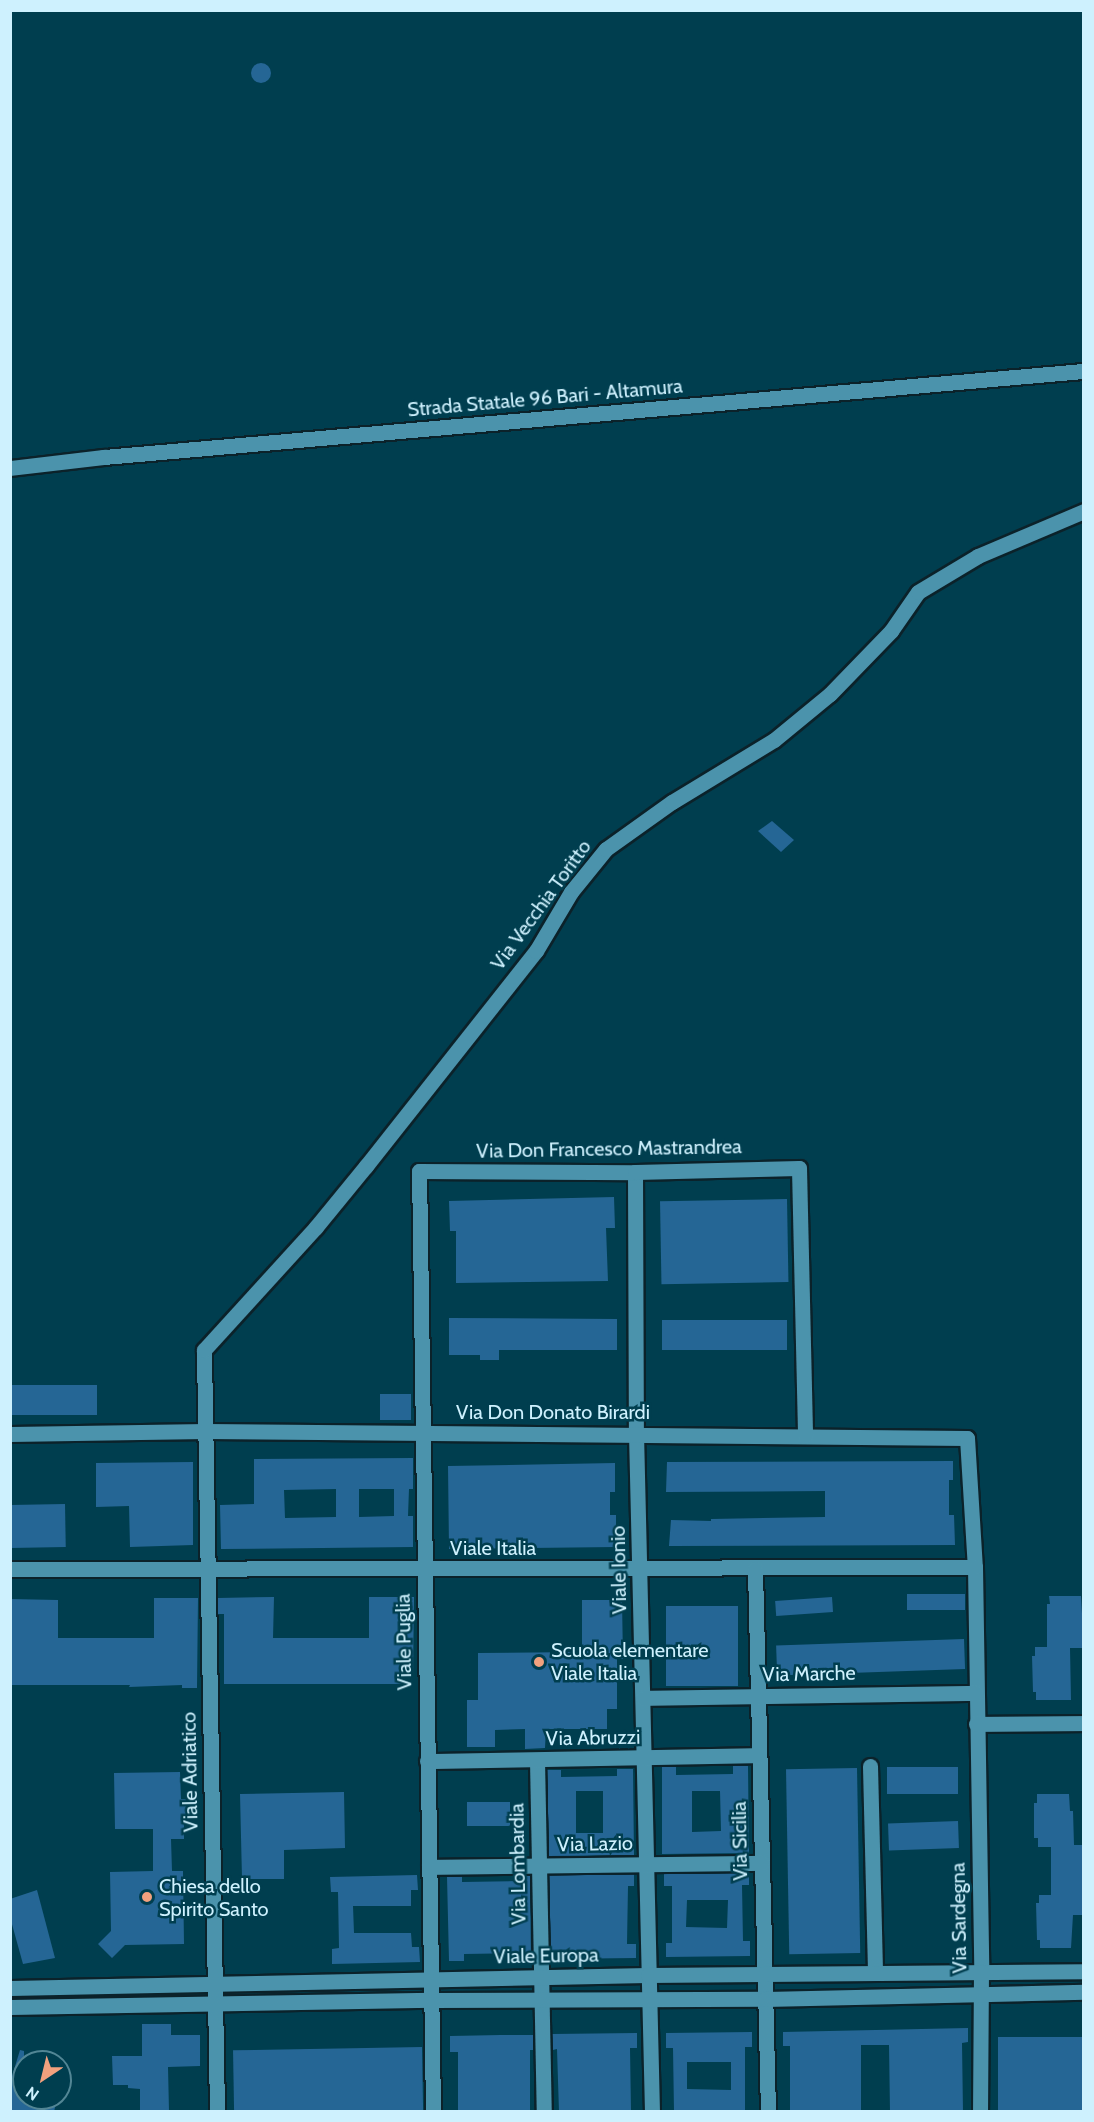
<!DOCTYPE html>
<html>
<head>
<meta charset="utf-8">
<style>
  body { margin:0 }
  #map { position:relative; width:1094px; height:2122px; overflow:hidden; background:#003e4f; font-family:Cabin,sans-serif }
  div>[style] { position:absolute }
  .building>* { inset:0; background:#256695; transform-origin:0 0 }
  .round { border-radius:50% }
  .roads { filter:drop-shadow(2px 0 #0b222a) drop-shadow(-2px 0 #0b222a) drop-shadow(0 2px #0b222a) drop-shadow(0 -2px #0b222a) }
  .minor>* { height:15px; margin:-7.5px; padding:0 7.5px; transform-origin:7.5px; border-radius:7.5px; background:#4b93ac }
  .dots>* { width:16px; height:16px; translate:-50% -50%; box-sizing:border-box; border:3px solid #003e4f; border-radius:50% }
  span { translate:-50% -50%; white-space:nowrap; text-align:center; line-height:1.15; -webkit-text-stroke:5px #003e4f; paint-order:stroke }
  .street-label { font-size:20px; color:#cef1fe }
  .poi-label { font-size:20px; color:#cef1fe }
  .left { translate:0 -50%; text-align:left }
  .frame { position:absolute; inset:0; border:12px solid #cef1fe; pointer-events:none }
  .north { position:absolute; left:12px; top:2050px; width:60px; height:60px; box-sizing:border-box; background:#003e4f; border:2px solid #528695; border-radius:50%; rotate:215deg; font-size:16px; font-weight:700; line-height:24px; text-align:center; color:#cef1fe }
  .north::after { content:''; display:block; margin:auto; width:21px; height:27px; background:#f2a17e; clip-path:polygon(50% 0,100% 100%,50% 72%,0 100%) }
</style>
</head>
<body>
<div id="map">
  <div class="building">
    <div class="round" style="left:251px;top:63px;width:20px;height:20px"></div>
    <div style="clip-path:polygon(772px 821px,794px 840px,781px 852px,758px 831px)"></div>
    <div style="clip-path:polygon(614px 1197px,615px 1228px,606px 1228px,608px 1281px,456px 1283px,456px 1231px,450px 1231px,449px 1201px)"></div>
    <div style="left:787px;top:1199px;width:83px;height:127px;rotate:89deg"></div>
    <div style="clip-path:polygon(449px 1318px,617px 1319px,617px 1350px,499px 1350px,499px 1360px,480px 1360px,480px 1355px,449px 1355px)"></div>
    <div style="left:662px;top:1320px;width:125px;height:30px"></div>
    <div style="left:10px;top:1385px;width:87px;height:30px"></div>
    <div style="left:411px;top:1394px;width:26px;height:31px;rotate:90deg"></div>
    <div style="clip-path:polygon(evenodd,413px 1458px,413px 1489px,409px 1489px,408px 1516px,413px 1516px,413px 1547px,221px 1549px,220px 1505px,254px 1504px,254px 1459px,413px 1458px,336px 1489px,336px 1517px,285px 1518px,284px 1490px,336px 1489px,413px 1458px,359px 1489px,394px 1489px,394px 1516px,359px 1517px,359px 1489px)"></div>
    <div style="clip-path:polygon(953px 1461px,953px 1480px,949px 1480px,949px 1515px,954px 1515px,955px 1545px,669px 1546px,671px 1520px,711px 1521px,711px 1519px,825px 1517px,825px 1491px,666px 1492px,667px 1462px)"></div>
    <div style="clip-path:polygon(193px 1462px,193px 1545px,130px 1547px,129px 1506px,96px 1507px,96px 1463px)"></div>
    <div style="clip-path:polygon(615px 1463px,615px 1492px,610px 1492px,610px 1515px,616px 1515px,616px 1547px,449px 1549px,448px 1466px)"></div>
    <div style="left:65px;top:1504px;width:43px;height:55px;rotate:89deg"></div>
    <div style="left:965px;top:1594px;width:16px;height:58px;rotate:90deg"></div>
    <div style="clip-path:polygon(1049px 1596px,1081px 1596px,1083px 1631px,1082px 1648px,1070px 1648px,1071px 1700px,1036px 1700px,1036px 1692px,1033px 1692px,1032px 1656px,1035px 1656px,1035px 1647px,1047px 1647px,1047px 1604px,1050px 1604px)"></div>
    <div style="clip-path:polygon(274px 1597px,273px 1638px,369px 1638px,369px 1597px,414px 1597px,413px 1678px,405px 1678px,405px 1684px,224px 1684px,224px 1614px,218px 1614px,218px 1598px)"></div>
    <div style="left:832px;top:1597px;width:15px;height:57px;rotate:86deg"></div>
    <div style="clip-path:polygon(154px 1598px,198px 1598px,197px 1688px,182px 1688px,182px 1685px,129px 1687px,130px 1685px,10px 1685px,10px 1599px,58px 1600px,58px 1638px,154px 1638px)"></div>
    <div style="clip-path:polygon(582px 1600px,622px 1600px,623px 1659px,617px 1659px,617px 1709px,607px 1709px,607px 1729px,546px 1729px,545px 1748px,525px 1749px,525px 1729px,495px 1730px,495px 1747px,467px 1747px,467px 1700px,478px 1700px,478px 1653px,582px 1652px)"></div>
    <div style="left:666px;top:1606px;width:72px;height:80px"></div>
    <div style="left:964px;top:1639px;width:30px;height:188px;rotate:88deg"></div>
    <div style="clip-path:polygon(evenodd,733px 1765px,748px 1766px,749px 1853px,662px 1854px,662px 1767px,676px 1767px,676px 1775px,733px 1774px,733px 1765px,692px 1791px,720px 1791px,721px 1831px,692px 1832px,692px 1791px)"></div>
    <div style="left:958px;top:1767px;width:27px;height:71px;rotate:90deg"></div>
    <div style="left:857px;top:1768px;width:185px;height:71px;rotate:89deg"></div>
    <div style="clip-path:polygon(evenodd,617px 1769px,633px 1769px,634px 1855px,549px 1856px,547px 1770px,561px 1770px,561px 1777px,617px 1776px,617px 1769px,576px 1791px,603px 1791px,603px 1833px,576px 1833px,576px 1791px)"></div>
    <div style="clip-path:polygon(180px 1772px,181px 1799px,186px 1799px,186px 1823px,184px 1823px,184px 1839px,171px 1839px,172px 1871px,183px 1871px,184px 1944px,125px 1945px,112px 1958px,98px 1944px,111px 1931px,110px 1872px,153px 1871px,153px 1829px,115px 1829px,114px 1773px)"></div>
    <div style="clip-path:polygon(344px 1792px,345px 1848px,284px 1850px,284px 1879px,242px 1879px,240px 1794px)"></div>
    <div style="clip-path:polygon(1037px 1794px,1069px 1794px,1070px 1811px,1073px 1811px,1074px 1845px,1083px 1845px,1083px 1915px,1073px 1915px,1071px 1948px,1040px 1948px,1040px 1940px,1037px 1940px,1036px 1903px,1039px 1903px,1039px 1895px,1051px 1895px,1051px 1847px,1038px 1847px,1038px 1838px,1034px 1838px,1034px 1803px,1037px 1803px)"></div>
    <div style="left:510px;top:1802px;width:24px;height:43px;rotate:90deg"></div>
    <div style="left:958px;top:1821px;width:27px;height:70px;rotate:88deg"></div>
    <div style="clip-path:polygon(evenodd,749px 1873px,749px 1885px,742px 1885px,743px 1941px,750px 1941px,750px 1956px,666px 1957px,666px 1943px,672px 1943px,672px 1886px,664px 1886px,664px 1874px,749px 1873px,687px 1900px,728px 1900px,727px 1928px,686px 1927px,687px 1900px)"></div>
    <div style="clip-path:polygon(634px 1874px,634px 1886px,628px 1886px,627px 1944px,636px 1944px,636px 1958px,551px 1959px,549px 1875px)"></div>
    <div style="clip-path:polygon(417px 1875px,418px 1890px,411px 1890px,411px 1906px,353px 1906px,354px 1933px,411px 1933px,412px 1947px,419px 1947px,420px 1962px,332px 1964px,332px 1949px,339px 1948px,338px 1892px,331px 1892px,330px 1877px)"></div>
    <div style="clip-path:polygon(462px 1876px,462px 1882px,519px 1881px,518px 1876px,530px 1876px,531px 1960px,521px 1960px,521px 1953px,464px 1954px,464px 1961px,449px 1961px,447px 1877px)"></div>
    <div style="clip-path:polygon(37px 1890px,55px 1958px,23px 1964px,10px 1917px,10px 1899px)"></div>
    <div style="clip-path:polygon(142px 2024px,171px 2024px,171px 2035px,200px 2035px,200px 2066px,168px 2067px,169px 2111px,140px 2111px,140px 2089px,128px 2088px,128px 2085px,113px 2085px,112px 2056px,142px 2056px)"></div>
    <div style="clip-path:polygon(968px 2028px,968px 2042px,962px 2043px,963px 2112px,890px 2112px,889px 2045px,861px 2045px,861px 2112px,790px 2112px,790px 2046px,783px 2046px,783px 2032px)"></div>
    <div style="clip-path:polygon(evenodd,752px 2032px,752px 2047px,745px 2047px,745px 2112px,674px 2112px,673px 2048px,666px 2048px,666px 2033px,752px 2032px,687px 2062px,731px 2062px,731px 2090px,687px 2089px,687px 2062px)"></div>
    <div style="clip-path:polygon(637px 2033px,637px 2048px,630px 2048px,631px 2112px,559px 2112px,557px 2049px,553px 2050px,552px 2034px)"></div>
    <div style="clip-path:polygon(501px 2035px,533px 2035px,533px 2050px,530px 2050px,530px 2112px,458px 2112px,458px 2052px,450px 2052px,450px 2036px)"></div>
    <div style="left:1083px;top:2037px;width:75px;height:85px;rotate:90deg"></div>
    <div style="left:422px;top:2047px;width:65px;height:189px;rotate:89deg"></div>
    <div style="clip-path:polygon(20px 2050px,24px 2051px,24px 2098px,57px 2098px,54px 2112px,10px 2112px,10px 2083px)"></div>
  </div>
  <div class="roads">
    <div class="minor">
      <div style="left:10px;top:468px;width:95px;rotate:-6.7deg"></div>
      <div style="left:104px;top:457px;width:984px;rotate:-5.02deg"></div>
      <div style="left:635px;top:1172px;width:261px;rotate:89.8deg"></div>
      <div style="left:636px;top:1433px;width:679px;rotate:88.65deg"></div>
      <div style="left:10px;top:1434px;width:196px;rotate:-0.9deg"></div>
      <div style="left:206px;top:1431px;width:761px;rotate:0.53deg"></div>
      <div style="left:967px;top:1438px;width:129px;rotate:86.5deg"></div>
      <div style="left:975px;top:1567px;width:404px;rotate:89.1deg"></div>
      <div style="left:981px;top:1971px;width:141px;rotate:90.4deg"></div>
      <div style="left:10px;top:1569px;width:965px;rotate:-0.12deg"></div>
      <div style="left:755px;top:1569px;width:543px;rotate:88.63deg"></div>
      <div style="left:643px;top:1698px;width:333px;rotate:-0.9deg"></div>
      <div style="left:976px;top:1724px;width:108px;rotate:-0.5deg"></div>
      <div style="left:537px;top:1760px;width:352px;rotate:88.9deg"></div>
      <div style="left:427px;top:1761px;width:332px;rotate:-1deg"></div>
      <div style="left:870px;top:1766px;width:206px;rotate:88.6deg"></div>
      <div style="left:429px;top:1867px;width:333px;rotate:-0.7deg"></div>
      <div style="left:10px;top:1988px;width:638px;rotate:-1.17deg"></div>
      <div style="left:648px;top:1975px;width:436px;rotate:-0.5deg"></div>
      <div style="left:10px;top:2007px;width:422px;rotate:-1deg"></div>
      <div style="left:432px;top:2000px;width:333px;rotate:-0.2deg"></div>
      <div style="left:765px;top:1999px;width:319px;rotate:-1.3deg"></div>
      <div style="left:217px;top:2112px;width:762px;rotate:-90.98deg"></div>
      <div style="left:204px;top:1350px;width:166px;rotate:-47.7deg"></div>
      <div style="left:316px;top:1227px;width:79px;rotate:-50.7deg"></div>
      <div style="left:366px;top:1166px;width:274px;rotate:-51.7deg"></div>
      <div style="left:536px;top:951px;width:69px;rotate:-59.3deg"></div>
      <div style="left:571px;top:892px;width:55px;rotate:-50.9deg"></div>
      <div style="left:606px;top:849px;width:81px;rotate:-35.5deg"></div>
      <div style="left:672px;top:802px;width:119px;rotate:-31.3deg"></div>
      <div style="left:774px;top:740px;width:72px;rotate:-39.4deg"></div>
      <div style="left:830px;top:694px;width:88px;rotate:-45.9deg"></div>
      <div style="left:891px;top:631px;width:47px;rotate:-55.3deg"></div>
      <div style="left:918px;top:592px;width:70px;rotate:-31deg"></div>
      <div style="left:978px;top:556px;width:115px;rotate:-23deg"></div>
      <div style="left:433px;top:2112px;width:941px;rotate:-90.85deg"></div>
      <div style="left:419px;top:1171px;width:216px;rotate:0.3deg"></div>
      <div style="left:635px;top:1172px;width:164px;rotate:-1.4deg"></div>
      <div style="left:799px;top:1168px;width:268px;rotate:88.7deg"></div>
    </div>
  </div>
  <div class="dots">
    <div style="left:539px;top:1662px;background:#f2a17e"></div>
    <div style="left:147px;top:1897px;background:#f2a17e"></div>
  </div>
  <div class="street-label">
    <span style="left:545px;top:398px;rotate:-5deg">Strada Statale 96 Bari - Altamura</span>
    <span style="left:541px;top:905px;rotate:-54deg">Via Vecchia Toritto</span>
    <span style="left:609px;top:1149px;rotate:-1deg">Via Don Francesco Mastrandrea</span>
    <span style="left:553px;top:1412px">Via Don Donato Birardi</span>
    <span style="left:493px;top:1548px">Viale Italia</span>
    <span style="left:619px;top:1570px;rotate:-91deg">Viale Ionio</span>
    <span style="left:404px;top:1642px;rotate:-91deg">Viale Puglia</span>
    <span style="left:809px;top:1674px;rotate:-1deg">Via Marche</span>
    <span style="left:593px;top:1738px;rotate:-1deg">Via Abruzzi</span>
    <span style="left:190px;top:1772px;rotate:-91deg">Viale Adriatico</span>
    <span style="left:740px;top:1841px;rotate:-91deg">Via Sicilia</span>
    <span style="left:595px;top:1844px;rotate:-1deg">Via Lazio</span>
    <span style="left:518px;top:1864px;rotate:-91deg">Via Lombardia</span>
    <span style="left:959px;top:1918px;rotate:-91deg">Via Sardegna</span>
    <span style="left:546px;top:1956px;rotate:-1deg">Viale Europa</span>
  </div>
  <div class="poi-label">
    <span class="left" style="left:551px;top:1662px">Scuola elementare<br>Viale Italia</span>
    <span class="left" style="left:159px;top:1898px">Chiesa dello<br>Spirito Santo</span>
  </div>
  <div class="frame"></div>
  <div class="north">N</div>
</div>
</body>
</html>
